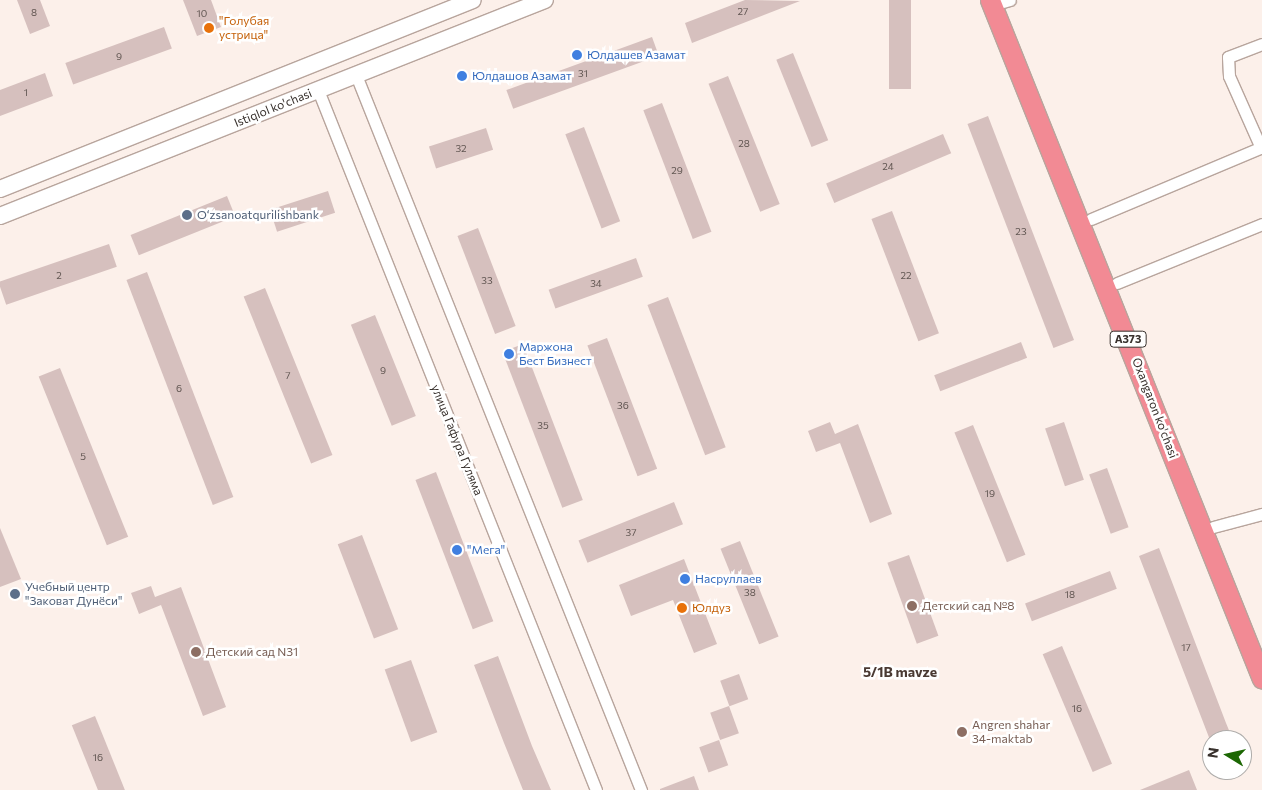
<!DOCTYPE html>
<html>
<head>
<meta charset="utf-8">
<style>
  body { margin:0 }
  #map { position:relative; width:1262px; height:790px; overflow:hidden; background:#fcf0ea; font-family:Commissioner,sans-serif }
  div>[style] { position:absolute }
  .building>* { inset:0; background:#d6c0be; transform-origin:0 0 }
  .roads { filter:drop-shadow(1px 0 #b8a59d) drop-shadow(-1px 0 #b8a59d) drop-shadow(0 1px #b8a59d) drop-shadow(0 -1px #b8a59d) }
  .minor>* { height:11px; margin:-5.5px; padding:0 5.5px; transform-origin:5.5px; border-radius:5.5px; background:#fff }
  .secondary>* { height:16px; margin:-8px; padding:0 8px; transform-origin:8px; border-radius:8px; background:#fff }
  .trunk>* { height:19px; margin:-9.5px; padding:0 9.5px; transform-origin:9.5px; border-radius:9.5px; background:#f28a94 }
  .dots>* { width:14px; height:14px; translate:-50% -50%; box-sizing:border-box; border:2px solid #fff; border-radius:50% }
  span { translate:-50% -50%; white-space:nowrap; text-align:center; line-height:1.15; -webkit-text-stroke:5px #fff; paint-order:stroke }
  .number-label { font-size:10px; color:#605551 }
  .number-label span { -webkit-text-stroke-width:0 }
  .shield-label span { padding:1px 4px; background:#fff; border:1px solid; border-radius:4px; -webkit-text-stroke-width:0 }
  .shield-label { font-size:11px; color:#38312d; font-weight:700 }
  .food-label { font-size:12px; color:#c56008 }
  .left { translate:0 -50%; text-align:left }
  .shop-label { font-size:12px; color:#366cbe }
  .street-label { font-size:12px; color:#38312d }
  .service-label { font-size:12px; color:#4e5e75 }
  .education-label { font-size:12px; color:#785e54 }
  .neighbourhood-label { font-size:14px; color:#4a3a33; font-weight:700 }
  .north { position:absolute; left:1202px; top:730px; width:50px; height:50px; box-sizing:border-box; background:#fff; border:1px solid #afadab; border-radius:50%; rotate:279deg; font-size:14px; font-weight:700; line-height:20px; text-align:center; color:#38312d }
  .north::after { content:''; display:block; margin:auto; width:18px; height:22px; background:#1c6703; clip-path:polygon(50% 0,100% 100%,50% 72%,0 100%) }
</style>
</head>
<body>
<div id="map">
  <div class="building">
    <div style="clip-path:polygon(17px 0,40px 0,50px 26px,30px 34px)"></div>
    <div style="clip-path:polygon(183px 0,211px 0,221px 27px,197px 36px)"></div>
    <div style="clip-path:polygon(745px 0,800px 1px,692px 43px,685px 23px)"></div>
    <div style="left:889px;top:0;width:22px;height:89px"></div>
    <div style="left:164px;top:27px;width:23px;height:105px;rotate:70deg"></div>
    <div style="left:652px;top:37px;width:20px;height:155px;rotate:70deg"></div>
    <div style="left:793px;top:53px;width:94px;height:18px;rotate:68deg"></div>
    <div style="clip-path:polygon(45px 73px,53px 96px,0 116px,0 90px)"></div>
    <div style="left:728px;top:76px;width:138px;height:21px;rotate:68deg"></div>
    <div style="left:662px;top:103px;width:138px;height:20px;rotate:69deg"></div>
    <div style="left:988px;top:116px;width:240px;height:22px;rotate:69deg"></div>
    <div style="left:584px;top:127px;width:101px;height:20px;rotate:69deg"></div>
    <div style="left:486px;top:128px;width:23px;height:60px;rotate:72deg"></div>
    <div style="left:943px;top:134px;width:21px;height:127px;rotate:67deg"></div>
    <div style="left:328px;top:191px;width:23px;height:61px;rotate:72deg"></div>
    <div style="left:227px;top:196px;width:22px;height:104px;rotate:68deg"></div>
    <div style="left:892px;top:211px;width:131px;height:22px;rotate:69deg"></div>
    <div style="left:478px;top:228px;width:105px;height:22px;rotate:69deg"></div>
    <div style="left:109px;top:244px;width:24px;height:117px;rotate:71deg"></div>
    <div style="left:636px;top:258px;width:20px;height:93px;rotate:70deg"></div>
    <div style="left:147px;top:272px;width:241px;height:22px;rotate:69deg"></div>
    <div style="left:265px;top:288px;width:180px;height:23px;rotate:68deg"></div>
    <div style="left:668px;top:297px;width:161px;height:22px;rotate:69deg"></div>
    <div style="left:375px;top:315px;width:109px;height:26px;rotate:68deg"></div>
    <div style="left:607px;top:338px;width:140px;height:21px;rotate:69deg"></div>
    <div style="left:1021px;top:342px;width:17px;height:93px;rotate:69deg"></div>
    <div style="left:523px;top:344px;width:167px;height:22px;rotate:69deg"></div>
    <div style="left:60px;top:368px;width:182px;height:23px;rotate:68deg"></div>
    <div style="clip-path:polygon(830px 422px,835px 434px,858px 424px,892px 514px,870px 523px,840px 443px,816px 452px,808px 431px)"></div>
    <div style="left:1064px;top:422px;width:61px;height:20px;rotate:71deg"></div>
    <div style="left:973px;top:425px;width:140px;height:20px;rotate:68deg"></div>
    <div style="left:1107px;top:468px;width:63px;height:19px;rotate:70deg"></div>
    <div style="left:436px;top:472px;width:160px;height:22px;rotate:69deg"></div>
    <div style="left:674px;top:502px;width:24px;height:103px;rotate:68deg"></div>
    <div style="clip-path:polygon(0 528px,21px 579px,0 587px)"></div>
    <div style="left:362px;top:535px;width:101px;height:26px;rotate:69deg"></div>
    <div style="left:740px;top:541px;width:103px;height:21px;rotate:68deg"></div>
    <div style="clip-path:polygon(1159px 548px,1226px 723px,1233px 740px,1210px 740px,1139px 556px)"></div>
    <div style="left:909px;top:555px;width:86px;height:23px;rotate:70deg"></div>
    <div style="clip-path:polygon(684px 559px,717px 644px,694px 653px,673px 600px,631px 616px,619px 585px)"></div>
    <div style="left:1110px;top:571px;width:19px;height:91px;rotate:69deg"></div>
    <div style="clip-path:polygon(151px 586px,155px 597px,181px 587px,226px 707px,203px 716px,161px 605px,139px 614px,131px 593px)"></div>
    <div style="left:1062px;top:646px;width:128px;height:21px;rotate:67deg"></div>
    <div style="clip-path:polygon(498px 656px,532px 746px,551px 790px,523px 790px,504px 743px,474px 665px)"></div>
    <div style="left:411px;top:660px;width:77px;height:28px;rotate:70deg"></div>
    <div style="left:739px;top:674px;width:27px;height:20px;rotate:70deg"></div>
    <div style="left:729px;top:706px;width:29px;height:20px;rotate:70deg"></div>
    <div style="left:95px;top:716px;width:80px;height:25px;rotate:68deg"></div>
    <div style="left:719px;top:740px;width:27px;height:21px;rotate:70deg"></div>
    <div style="clip-path:polygon(1189px 770px,1197px 790px,1140px 790px)"></div>
    <div style="clip-path:polygon(694px 776px,699px 790px,660px 790px,660px 789px)"></div>
  </div>
  <div class="roads">
    <div class="minor">
      <div style="left:1003px;top:2px;width:7px;rotate:-16deg"></div>
      <div style="left:356px;top:75px;width:770px;rotate:68.27deg"></div>
      <div style="left:318px;top:90px;width:753px;rotate:68.34deg"></div>
      <div style="left:1261px;top:148px;width:79px;rotate:-114deg"></div>
      <div style="left:1229px;top:76px;width:19px;rotate:-93deg"></div>
      <div style="left:1228px;top:57px;width:36px;rotate:-21deg"></div>
      <div style="left:1091px;top:219px;width:186px;rotate:-22.8deg"></div>
      <div style="left:1117px;top:283px;width:157px;rotate:-22.1deg"></div>
      <div style="left:1213px;top:527px;width:51px;rotate:-14.9deg"></div>
    </div>
    <div class="secondary">
      <div style="left:0;top:189px;width:509px;rotate:-21.78deg"></div>
      <div style="left:0;top:216px;width:586px;rotate:-21.62deg"></div>
    </div>
    <div class="trunk">
      <div style="left:990px;top:0;width:731px;rotate:68.17deg"></div>
    </div>
  </div>
  <div class="dots">
    <div style="left:209px;top:28px;background:#e8710a"></div>
    <div style="left:577px;top:55px;background:#3f7fe0"></div>
    <div style="left:462px;top:76px;background:#3f7fe0"></div>
    <div style="left:187px;top:215px;background:#5c6f8a"></div>
    <div style="left:509px;top:354px;background:#3f7fe0"></div>
    <div style="left:457px;top:550px;background:#3f7fe0"></div>
    <div style="left:685px;top:579px;background:#3f7fe0"></div>
    <div style="left:15px;top:594px;background:#5c6f8a"></div>
    <div style="left:912px;top:606px;background:#8d6e63"></div>
    <div style="left:682px;top:608px;background:#e8710a"></div>
    <div style="left:196px;top:652px;background:#8d6e63"></div>
    <div style="left:962px;top:732px;background:#8d6e63"></div>
  </div>
  <div class="number-label">
    <span style="left:743px;top:12px">27</span>
    <span style="left:34px;top:13px">8</span>
    <span style="left:202px;top:14px">10</span>
    <span style="left:119px;top:57px">9</span>
    <span style="left:583px;top:74px">31</span>
    <span style="left:26px;top:93px">1</span>
    <span style="left:744px;top:144px">28</span>
    <span style="left:461px;top:149px">32</span>
    <span style="left:888px;top:167px">24</span>
    <span style="left:677px;top:171px">29</span>
    <span style="left:1021px;top:232px">23</span>
    <span style="left:59px;top:276px">2</span>
    <span style="left:906px;top:276px">22</span>
    <span style="left:487px;top:281px">33</span>
    <span style="left:596px;top:284px">34</span>
    <span style="left:383px;top:371px">9</span>
    <span style="left:288px;top:376px">7</span>
    <span style="left:179px;top:389px">6</span>
    <span style="left:623px;top:406px">36</span>
    <span style="left:543px;top:426px">35</span>
    <span style="left:83px;top:457px">5</span>
    <span style="left:990px;top:494px">19</span>
    <span style="left:631px;top:533px">37</span>
    <span style="left:750px;top:593px">38</span>
    <span style="left:1070px;top:595px">18</span>
    <span style="left:1186px;top:648px">17</span>
    <span style="left:1077px;top:709px">16</span>
    <span style="left:98px;top:758px">16</span>
  </div>
  <div class="shield-label">
    <span style="left:1128px;top:339px">A373</span>
  </div>
  <div class="food-label">
    <span class="left" style="left:219px;top:28px">"Голубая<br>устрица"</span>
    <span class="left" style="left:692px;top:608px">Юлдуз</span>
  </div>
  <div class="shop-label">
    <span class="left" style="left:587px;top:55px">Юлдашев Азамат</span>
    <span class="left" style="left:472px;top:76px">Юлдашов Азамат</span>
    <span class="left" style="left:519px;top:354px">Маржона<br>Бест Бизнест</span>
    <span class="left" style="left:467px;top:550px">"Мега"</span>
    <span class="left" style="left:695px;top:579px">Насруллаев</span>
  </div>
  <div class="street-label">
    <span style="left:273px;top:108px;rotate:-22deg">Istiqlol ko'chasi</span>
    <span style="left:1155px;top:408px;rotate:69deg">Oxangaron ko'chasi</span>
    <span style="left:457px;top:440px;rotate:68deg">улица Гафура Гуляма</span>
  </div>
  <div class="service-label">
    <span class="left" style="left:197px;top:215px">Oʻzsanoatqurilishbank</span>
    <span class="left" style="left:25px;top:594px">Учебный центр<br>"Заковат Дунёси"</span>
  </div>
  <div class="education-label">
    <span class="left" style="left:922px;top:606px">Детский сад №8</span>
    <span class="left" style="left:206px;top:652px">Детский сад N31</span>
    <span class="left" style="left:972px;top:732px">Angren shahar<br>34-maktab</span>
  </div>
  <div class="neighbourhood-label">
    <span style="left:900px;top:672px">5/1B mavze</span>
  </div>
  <div class="north">N</div>
</div>
</body>
</html>
